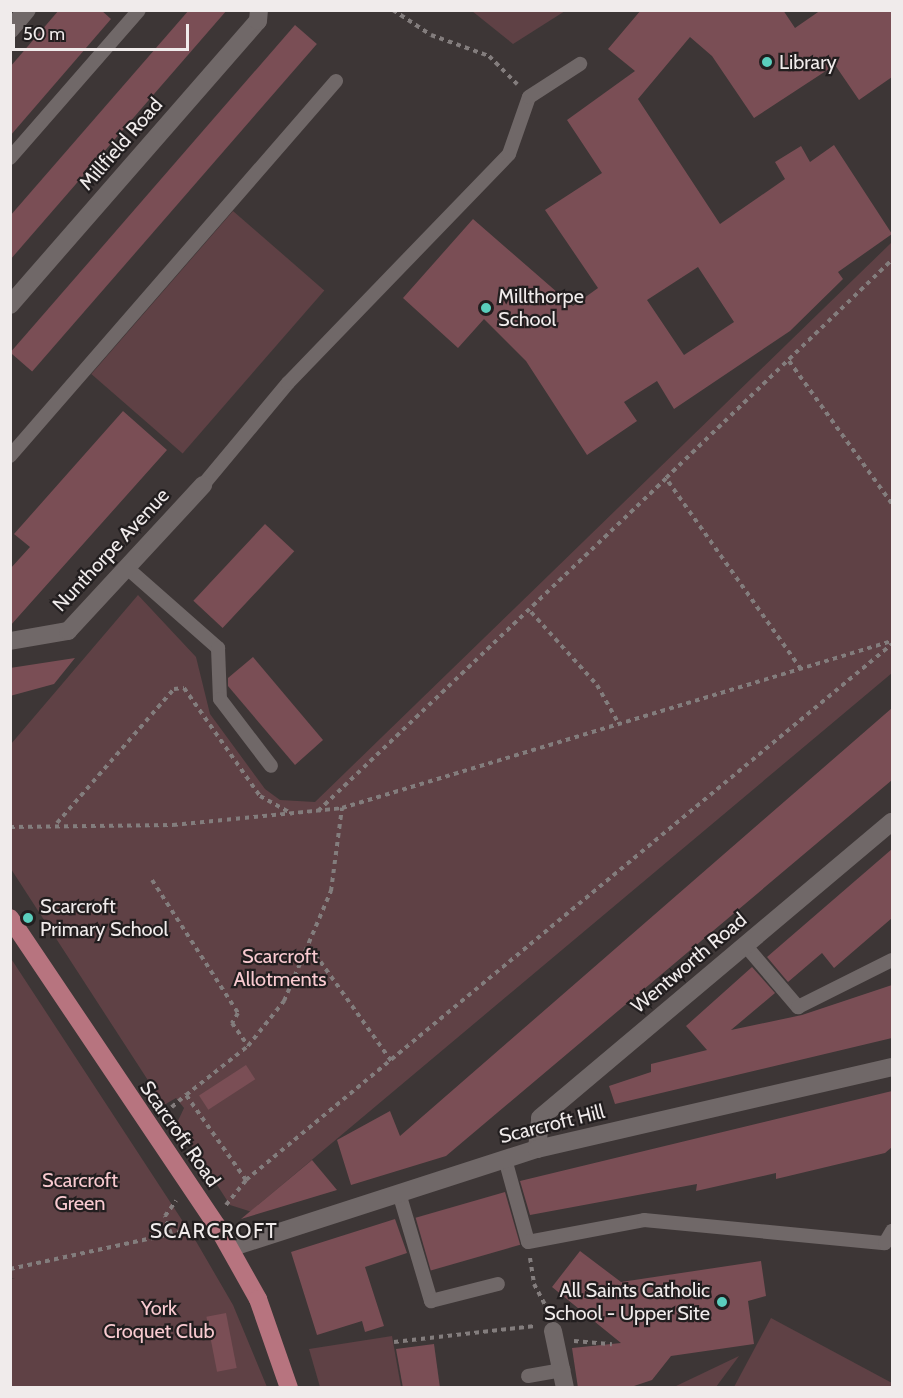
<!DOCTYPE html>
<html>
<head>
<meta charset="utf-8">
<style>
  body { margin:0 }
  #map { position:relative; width:903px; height:1398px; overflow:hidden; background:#3d3636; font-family:Cabin,sans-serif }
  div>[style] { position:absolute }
  .green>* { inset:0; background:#5f4145; transform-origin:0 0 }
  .building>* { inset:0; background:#7a4e55; transform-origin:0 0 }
  .path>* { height:4px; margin-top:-2px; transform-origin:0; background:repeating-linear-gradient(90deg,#837d7d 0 4.5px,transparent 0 9px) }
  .lane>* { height:14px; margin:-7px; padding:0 7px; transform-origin:7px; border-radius:7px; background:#706868 }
  .street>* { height:18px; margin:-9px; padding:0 9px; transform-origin:9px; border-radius:9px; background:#706868 }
  .primary>* { height:18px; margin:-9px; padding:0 9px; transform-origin:9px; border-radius:9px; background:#b7747f }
  .dots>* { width:16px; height:16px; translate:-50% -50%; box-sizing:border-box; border:3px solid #221e1f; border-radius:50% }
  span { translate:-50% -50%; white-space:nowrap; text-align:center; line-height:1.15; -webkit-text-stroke:4.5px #221e1f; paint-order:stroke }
  .poi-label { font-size:20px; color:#f0ebeb }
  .left { translate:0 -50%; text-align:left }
  .right { translate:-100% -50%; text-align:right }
  .street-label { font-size:20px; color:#f0ebeb }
  .park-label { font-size:20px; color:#f9cad0 }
  .neighbourhood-label { font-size:21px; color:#f0ebeb; letter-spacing:1.5px }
  .frame { position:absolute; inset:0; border:12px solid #f0ebeb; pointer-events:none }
  .scale { position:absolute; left:12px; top:24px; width:177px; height:27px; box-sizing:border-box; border:3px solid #f0ebeb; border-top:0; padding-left:8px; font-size:18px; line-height:21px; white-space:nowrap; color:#f0ebeb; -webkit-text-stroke:4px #221e1f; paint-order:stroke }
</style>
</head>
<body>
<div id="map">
  <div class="green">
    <div style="clip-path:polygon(472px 11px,565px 11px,513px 44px)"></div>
    <div style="left:233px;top:211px;width:121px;height:216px;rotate:41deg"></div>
    <div style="clip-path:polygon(892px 242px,892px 673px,258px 1205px,258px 1214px,230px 1205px,177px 1123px,184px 1108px,176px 1098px,164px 1105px,11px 869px,11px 744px,138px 595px,196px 657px,210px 714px,265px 789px,280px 800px,315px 802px)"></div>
    <div style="clip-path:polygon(10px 957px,197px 1243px,233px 1305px,267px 1387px,11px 1387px,10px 1279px,15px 1278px,11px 1278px)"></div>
    <div style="clip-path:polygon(771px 1318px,892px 1383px,892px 1387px,734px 1387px)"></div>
    <div style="clip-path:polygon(392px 1336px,401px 1387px,320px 1387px,309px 1349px)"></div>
    <div style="clip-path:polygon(739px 1356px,716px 1387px,674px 1387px)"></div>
  </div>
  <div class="building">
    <div style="clip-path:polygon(59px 10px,101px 10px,111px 19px,10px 136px,10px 67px)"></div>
    <div style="clip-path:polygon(189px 10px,227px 10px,10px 260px,10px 216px)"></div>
    <div style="clip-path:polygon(evenodd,641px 10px,783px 10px,795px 28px,821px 10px,892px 10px,892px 77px,859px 100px,835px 65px,754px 118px,712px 56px,690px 37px,638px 99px,720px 224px,785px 179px,775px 162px,801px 146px,810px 162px,834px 145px,892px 234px,838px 272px,843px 279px,790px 331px,674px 409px,657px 381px,624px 402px,637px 421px,587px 455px,526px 361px,484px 319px,458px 348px,403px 298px,473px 219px,573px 306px,598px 288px,545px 210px,602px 173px,567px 120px,635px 71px,608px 49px,641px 10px,698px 267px,734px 322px,684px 355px,647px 300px,698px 267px)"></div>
    <div style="left:295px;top:25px;width:29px;height:434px;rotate:41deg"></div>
    <div style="clip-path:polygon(123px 411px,167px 450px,10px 626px,10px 569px,30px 547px,14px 534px)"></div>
    <div style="left:265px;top:524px;width:40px;height:105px;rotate:43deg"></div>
    <div style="clip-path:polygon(253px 657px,323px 740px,295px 765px,228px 686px,228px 678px)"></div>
    <div style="clip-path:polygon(75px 658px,54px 684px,10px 696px,10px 668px)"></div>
    <div style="clip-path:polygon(892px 708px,892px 780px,446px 1156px,351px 1185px,337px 1140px,390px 1111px,400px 1136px)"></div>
    <div style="clip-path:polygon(892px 849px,892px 918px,834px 968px,822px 953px,788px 982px,767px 957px)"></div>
    <div style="clip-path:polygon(752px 967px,775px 993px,731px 1030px,802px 1015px,892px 985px,892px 1038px,615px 1104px,609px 1086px,651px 1072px,651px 1064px,707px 1050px,686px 1026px)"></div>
    <div style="left:246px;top:1065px;width:17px;height:56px;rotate:57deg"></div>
    <div style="clip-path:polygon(892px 1091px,892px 1147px,885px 1153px,776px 1179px,776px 1173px,696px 1191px,697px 1184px,530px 1215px,520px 1181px)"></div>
    <div style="clip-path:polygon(312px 1160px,337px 1190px,241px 1219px)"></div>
    <div style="left:505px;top:1192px;width:55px;height:93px;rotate:74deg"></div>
    <div style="clip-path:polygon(395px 1219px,407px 1253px,365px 1267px,384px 1326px,365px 1332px,362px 1321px,317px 1335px,291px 1252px)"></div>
    <div style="clip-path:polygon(580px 1251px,621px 1282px,761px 1261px,766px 1296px,748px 1301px,754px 1344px,671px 1356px,652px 1380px,628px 1388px,578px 1388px,572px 1348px,621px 1343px,552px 1287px)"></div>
    <div style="left:226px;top:1313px;width:56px;height:20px;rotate:79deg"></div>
    <div style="clip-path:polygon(434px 1344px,440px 1388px,403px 1388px,396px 1349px)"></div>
  </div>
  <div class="path">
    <div style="left:393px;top:10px;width:45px;rotate:33.3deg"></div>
    <div style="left:431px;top:35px;width:62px;rotate:19.9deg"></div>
    <div style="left:489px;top:56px;width:40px;rotate:45deg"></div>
    <div style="left:789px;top:361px;width:176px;rotate:54.2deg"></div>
    <div style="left:531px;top:612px;width:98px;rotate:47.9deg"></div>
    <div style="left:597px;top:685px;width:45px;rotate:60.6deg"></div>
    <div style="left:801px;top:669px;width:234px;rotate:-125.3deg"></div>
    <div style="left:666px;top:478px;width:314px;rotate:-44deg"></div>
    <div style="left:318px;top:811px;width:482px;rotate:-43.7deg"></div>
    <div style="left:57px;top:823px;width:178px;rotate:-48.9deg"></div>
    <div style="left:174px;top:689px;width:10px;rotate:-6deg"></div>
    <div style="left:184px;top:688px;width:132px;rotate:54.9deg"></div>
    <div style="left:260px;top:796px;width:37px;rotate:29deg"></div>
    <div style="left:10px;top:827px;width:163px;rotate:-0.7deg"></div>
    <div style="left:173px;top:825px;width:170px;rotate:-5.7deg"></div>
    <div style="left:342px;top:808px;width:575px;rotate:-16.89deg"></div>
    <div style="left:152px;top:880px;width:158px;rotate:57.1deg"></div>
    <div style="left:238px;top:1013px;width:12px;rotate:121deg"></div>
    <div style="left:232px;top:1023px;width:28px;rotate:55deg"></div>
    <div style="left:310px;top:947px;width:141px;rotate:54.5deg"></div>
    <div style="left:165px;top:1113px;width:28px;rotate:-41deg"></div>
    <div style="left:246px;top:1180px;width:104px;rotate:-125.2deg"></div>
    <div style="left:186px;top:1095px;width:79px;rotate:-38.3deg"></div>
    <div style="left:248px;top:1046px;width:58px;rotate:-51.3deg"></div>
    <div style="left:284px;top:1001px;width:120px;rotate:-66.9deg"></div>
    <div style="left:331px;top:891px;width:84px;rotate:-82.5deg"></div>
    <div style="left:226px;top:1205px;width:32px;rotate:-51deg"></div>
    <div style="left:246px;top:1180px;width:839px;rotate:-39.68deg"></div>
    <div style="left:171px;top:1234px;width:19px;rotate:-108deg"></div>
    <div style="left:165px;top:1216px;width:19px;rotate:-54deg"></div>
    <div style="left:530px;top:1258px;width:26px;rotate:81deg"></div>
    <div style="left:534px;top:1284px;width:32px;rotate:62deg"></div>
    <div style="left:10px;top:1269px;width:188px;rotate:-12.3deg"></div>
    <div style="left:574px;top:1341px;width:38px;rotate:5deg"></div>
    <div style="left:394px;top:1342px;width:142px;rotate:-6.5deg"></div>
  </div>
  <div class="lane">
    <div style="left:10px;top:158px;width:196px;rotate:-48.9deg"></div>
    <div style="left:10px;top:456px;width:497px;rotate:-49deg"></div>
    <div style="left:203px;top:485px;width:133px;rotate:-50.2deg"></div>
    <div style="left:288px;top:383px;width:318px;rotate:-46deg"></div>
    <div style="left:509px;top:154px;width:60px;rotate:-70.7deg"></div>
    <div style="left:529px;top:97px;width:61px;rotate:-32.9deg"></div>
    <div style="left:126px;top:567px;width:123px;rotate:41.4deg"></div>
    <div style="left:218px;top:648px;width:51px;rotate:87.8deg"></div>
    <div style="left:220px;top:699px;width:84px;rotate:52.7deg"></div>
    <div style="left:745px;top:945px;width:82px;rotate:49.5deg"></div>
    <div style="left:798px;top:1007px;width:105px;rotate:-26.6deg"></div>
    <div style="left:505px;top:1159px;width:86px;rotate:74.5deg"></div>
    <div style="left:528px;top:1242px;width:118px;rotate:-10.7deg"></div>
    <div style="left:644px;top:1220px;width:242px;rotate:5.5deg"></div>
    <div style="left:885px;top:1243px;width:14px;rotate:-60deg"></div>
    <div style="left:399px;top:1193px;width:113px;rotate:73.5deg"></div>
    <div style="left:431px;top:1301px;width:69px;rotate:-14.2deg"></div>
    <div style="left:528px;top:1376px;width:36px;rotate:-10deg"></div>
  </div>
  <div class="street">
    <div style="left:10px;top:30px;width:26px;rotate:-50deg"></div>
    <div style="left:10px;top:305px;width:377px;rotate:-48.9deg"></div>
    <div style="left:258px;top:21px;width:11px;rotate:-85deg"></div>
    <div style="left:10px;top:641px;width:59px;rotate:-9.8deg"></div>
    <div style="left:68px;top:631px;width:199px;rotate:-47.2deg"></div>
    <div style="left:537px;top:1149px;width:31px;rotate:-84deg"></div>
    <div style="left:540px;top:1118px;width:460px;rotate:-40.1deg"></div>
    <div style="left:230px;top:1248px;width:323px;rotate:-17.9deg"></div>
    <div style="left:537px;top:1149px;width:364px;rotate:-13deg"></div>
    <div style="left:553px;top:1331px;width:58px;rotate:78.1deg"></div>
  </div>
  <div class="primary">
    <div style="left:10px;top:918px;width:371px;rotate:56.1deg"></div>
    <div style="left:217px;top:1226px;width:84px;rotate:60.7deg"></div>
    <div style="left:258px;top:1299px;width:94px;rotate:70.8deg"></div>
  </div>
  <div class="dots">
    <div style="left:767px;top:62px;background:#5acebd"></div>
    <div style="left:486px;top:308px;background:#5acebd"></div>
    <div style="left:28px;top:918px;background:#5acebd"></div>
    <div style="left:722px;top:1302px;background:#5acebd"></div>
  </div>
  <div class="poi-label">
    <span class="left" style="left:779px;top:62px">Library</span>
    <span class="left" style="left:498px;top:308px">Millthorpe<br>School</span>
    <span class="left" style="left:40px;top:918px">Scarcroft<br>Primary School</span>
    <span class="right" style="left:710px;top:1302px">All Saints Catholic<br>School - Upper Site</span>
  </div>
  <div class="street-label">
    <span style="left:121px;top:144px;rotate:-49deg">Millfield Road</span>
    <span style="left:111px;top:550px;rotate:-47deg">Nunthorpe Avenue</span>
    <span style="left:689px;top:963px;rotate:-40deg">Wentworth Road</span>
    <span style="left:552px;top:1124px;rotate:-14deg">Scarcroft Hill</span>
    <span style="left:180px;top:1134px;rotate:55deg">Scarcroft Road</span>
  </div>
  <div class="park-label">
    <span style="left:280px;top:968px">Scarcroft<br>Allotments</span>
    <span style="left:80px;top:1192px">Scarcroft<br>Green</span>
    <span style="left:159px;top:1320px">York<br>Croquet Club</span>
  </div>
  <div class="neighbourhood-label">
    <span style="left:214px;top:1231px">SCARCROFT</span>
  </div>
  <div class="frame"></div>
  <div class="scale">50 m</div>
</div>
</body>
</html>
